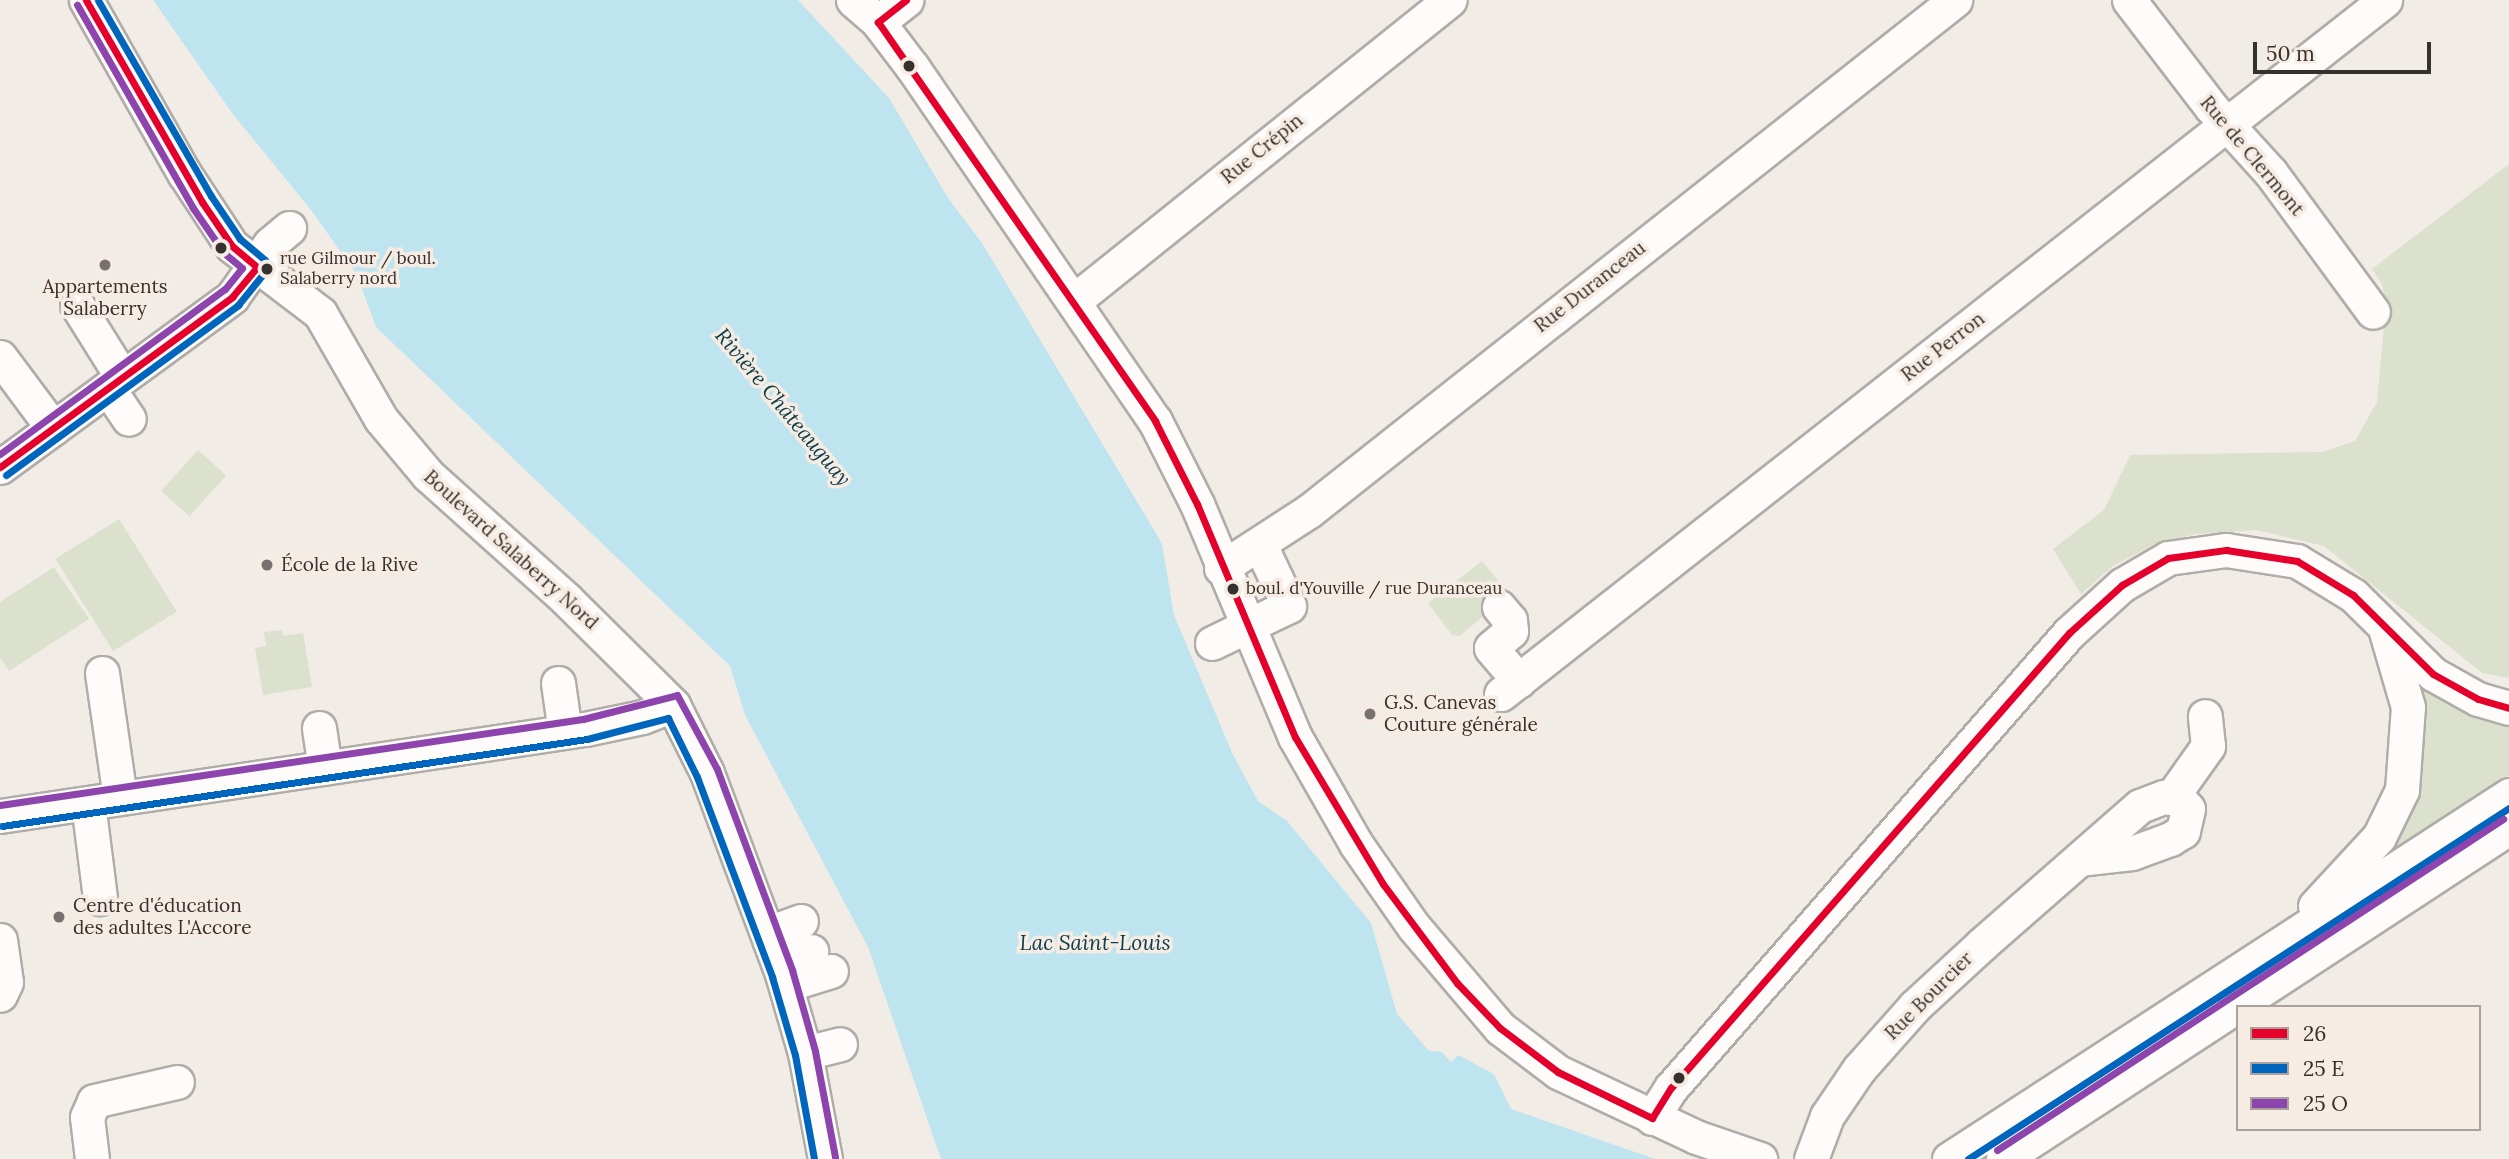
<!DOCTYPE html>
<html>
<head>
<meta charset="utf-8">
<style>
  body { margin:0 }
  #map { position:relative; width:2509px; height:1159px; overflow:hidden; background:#f2ece7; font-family:Lora,serif }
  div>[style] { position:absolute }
  .green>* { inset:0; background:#dbe1cc; transform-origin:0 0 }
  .water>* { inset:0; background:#bee4ef }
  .roads { filter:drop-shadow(2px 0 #b0aca8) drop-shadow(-2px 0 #b0aca8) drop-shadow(0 2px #b0aca8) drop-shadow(0 -2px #b0aca8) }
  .minor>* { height:33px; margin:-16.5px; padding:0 16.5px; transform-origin:16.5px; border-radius:16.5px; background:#fdfcfb }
  .bus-1>* { height:7px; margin:-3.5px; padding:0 3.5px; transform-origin:3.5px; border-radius:3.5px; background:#e4002b }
  .bus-2>* { height:7px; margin:-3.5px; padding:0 3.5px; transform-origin:3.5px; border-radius:3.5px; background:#0065bd }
  .bus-3>* { height:7px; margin:-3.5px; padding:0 3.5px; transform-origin:3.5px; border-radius:3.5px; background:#8e44ad }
  .dots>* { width:19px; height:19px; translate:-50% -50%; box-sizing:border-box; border:4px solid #f6ece3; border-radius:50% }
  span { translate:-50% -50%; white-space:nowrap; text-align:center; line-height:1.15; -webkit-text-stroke:7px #f6ece3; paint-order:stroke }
  .bus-label { font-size:17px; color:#35312e }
  .left { translate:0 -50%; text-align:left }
  .street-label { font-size:19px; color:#35312e }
  .poi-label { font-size:19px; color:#35312e }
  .water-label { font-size:21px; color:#0d404c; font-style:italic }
  .legend { position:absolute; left:2236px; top:1005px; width:245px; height:126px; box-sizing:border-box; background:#f6ece3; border:2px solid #a9a19b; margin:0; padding:9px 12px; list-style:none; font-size:21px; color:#35312e }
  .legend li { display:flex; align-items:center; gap:14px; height:35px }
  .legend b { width:35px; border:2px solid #a9a19b }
  .scale { position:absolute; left:2253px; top:42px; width:178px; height:32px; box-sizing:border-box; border:4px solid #35312e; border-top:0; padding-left:9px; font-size:21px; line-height:24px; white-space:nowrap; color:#35312e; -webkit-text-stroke:5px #f6ece3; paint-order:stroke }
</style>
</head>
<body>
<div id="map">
  <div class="green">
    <div style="clip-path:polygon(2509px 164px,2509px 678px,2482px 673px,2324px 546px,2256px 530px,2196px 534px,2155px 544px,2113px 566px,2081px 594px,2053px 549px,2104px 510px,2130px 455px,2323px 452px,2355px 441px,2377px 402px,2386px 304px,2382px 284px,2372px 269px)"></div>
    <div style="left:198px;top:450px;width:38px;height:55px;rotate:42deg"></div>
    <div style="left:119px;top:519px;width:109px;height:75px;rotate:58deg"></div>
    <div style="clip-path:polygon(1482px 561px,1509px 594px,1460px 636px,1452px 635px,1428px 603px)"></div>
    <div style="clip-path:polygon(54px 567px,89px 619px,9px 671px,0 658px,0 602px)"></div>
    <div style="clip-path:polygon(282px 630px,283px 636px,303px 633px,312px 687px,263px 695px,255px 648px,266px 646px,264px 632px)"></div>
    <div style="clip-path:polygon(2415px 681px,2509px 720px,2509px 776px,2373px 864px,2420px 770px,2422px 723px)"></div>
  </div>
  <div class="water">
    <div style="clip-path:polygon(153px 0,798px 0,889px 98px,948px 198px,982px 243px,1154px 530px,1162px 544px,1174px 615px,1233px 755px,1258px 801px,1287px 821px,1371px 923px,1397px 1014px,1429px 1051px,1442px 1052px,1451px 1062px,1458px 1055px,1494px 1074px,1511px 1109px,1655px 1159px,941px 1159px,868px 947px,745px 715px,730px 666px,376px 327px,357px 275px,311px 210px,232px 113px)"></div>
  </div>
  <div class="roads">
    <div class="minor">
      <div style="left:86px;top:0;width:199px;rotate:60.5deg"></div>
      <div style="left:184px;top:173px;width:87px;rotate:56.7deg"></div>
      <div style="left:232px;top:246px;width:111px;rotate:37.3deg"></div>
      <div style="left:320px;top:313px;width:122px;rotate:60.1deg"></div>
      <div style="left:381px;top:419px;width:73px;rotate:50deg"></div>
      <div style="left:428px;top:475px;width:186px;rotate:41.9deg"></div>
      <div style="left:566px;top:599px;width:151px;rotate:44.7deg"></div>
      <div style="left:673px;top:705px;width:76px;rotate:63.4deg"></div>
      <div style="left:707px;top:773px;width:215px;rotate:69.5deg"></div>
      <div style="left:782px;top:974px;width:82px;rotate:73.8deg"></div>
      <div style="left:805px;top:1053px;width:108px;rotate:79.3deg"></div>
      <div style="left:853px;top:0;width:33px;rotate:41deg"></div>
      <div style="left:878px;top:22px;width:58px;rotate:52.7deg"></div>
      <div style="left:913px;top:68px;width:428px;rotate:55.6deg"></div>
      <div style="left:1155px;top:421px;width:93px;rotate:63.2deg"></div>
      <div style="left:1197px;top:504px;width:253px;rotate:67.2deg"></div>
      <div style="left:1295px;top:737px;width:123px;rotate:60.3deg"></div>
      <div style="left:1356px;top:844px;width:101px;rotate:55.1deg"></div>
      <div style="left:1414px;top:927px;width:133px;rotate:49.6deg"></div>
      <div style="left:1500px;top:1028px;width:73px;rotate:37.2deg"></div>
      <div style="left:1558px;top:1072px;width:153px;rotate:25.2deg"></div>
      <div style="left:1696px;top:1137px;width:68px;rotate:19deg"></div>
      <div style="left:2129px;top:0;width:135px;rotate:52.5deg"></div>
      <div style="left:2211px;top:107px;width:89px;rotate:47.7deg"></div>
      <div style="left:2271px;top:173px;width:172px;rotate:53.7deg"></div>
      <div style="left:878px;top:22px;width:36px;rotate:-38deg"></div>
      <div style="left:1075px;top:300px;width:480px;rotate:-38.7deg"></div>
      <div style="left:77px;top:305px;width:85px;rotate:58deg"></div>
      <div style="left:0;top:357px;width:89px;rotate:53.3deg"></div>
      <div style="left:108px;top:388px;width:37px;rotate:56deg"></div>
      <div style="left:0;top:467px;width:288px;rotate:-36.2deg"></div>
      <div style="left:232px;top:297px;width:65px;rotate:-54.4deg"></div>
      <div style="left:270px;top:244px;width:25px;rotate:-40deg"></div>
      <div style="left:1221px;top:568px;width:105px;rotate:-32.9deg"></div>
      <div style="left:1309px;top:511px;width:824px;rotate:-38.34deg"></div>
      <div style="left:1499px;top:607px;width:17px;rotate:50deg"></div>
      <div style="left:1510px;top:620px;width:11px;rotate:85deg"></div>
      <div style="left:1511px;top:631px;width:26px;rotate:140deg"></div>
      <div style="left:1491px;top:648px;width:43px;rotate:49.7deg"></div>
      <div style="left:1212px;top:643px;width:85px;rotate:-25.7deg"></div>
      <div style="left:1289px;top:606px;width:68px;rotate:-115.4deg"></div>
      <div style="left:102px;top:673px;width:126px;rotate:81.8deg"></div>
      <div style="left:558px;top:683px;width:49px;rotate:81.9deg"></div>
      <div style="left:1501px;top:694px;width:1124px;rotate:-38.13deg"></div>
      <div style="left:319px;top:728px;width:40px;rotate:81.5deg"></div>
      <div style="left:2171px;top:798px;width:64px;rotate:-54.6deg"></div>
      <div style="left:2208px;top:746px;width:30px;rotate:-96deg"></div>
      <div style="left:88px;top:803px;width:96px;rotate:82.8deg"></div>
      <div style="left:0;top:816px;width:591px;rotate:-8.46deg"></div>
      <div style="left:585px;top:729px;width:58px;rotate:-11.9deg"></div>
      <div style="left:642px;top:717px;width:33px;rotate:-21deg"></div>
      <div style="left:2315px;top:906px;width:94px;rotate:-47.2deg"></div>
      <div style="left:2379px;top:837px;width:52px;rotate:-63.9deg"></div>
      <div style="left:2402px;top:790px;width:83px;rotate:-85.9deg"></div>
      <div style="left:2408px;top:707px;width:78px;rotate:-106.3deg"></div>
      <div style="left:768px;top:933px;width:35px;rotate:-20deg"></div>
      <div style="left:0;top:940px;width:42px;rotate:81.9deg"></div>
      <div style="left:6px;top:982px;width:14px;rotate:115deg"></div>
      <div style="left:778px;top:962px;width:35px;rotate:-18deg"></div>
      <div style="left:786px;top:985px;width:47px;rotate:-17.3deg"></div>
      <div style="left:805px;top:1053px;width:36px;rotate:-14deg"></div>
      <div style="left:1652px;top:1118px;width:36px;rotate:-58deg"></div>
      <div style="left:1671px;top:1088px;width:605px;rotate:-48.82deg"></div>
      <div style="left:2069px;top:633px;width:72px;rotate:-42.2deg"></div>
      <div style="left:2122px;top:585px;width:53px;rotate:-30.4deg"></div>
      <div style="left:2168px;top:558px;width:59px;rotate:-7.9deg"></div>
      <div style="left:2226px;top:550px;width:72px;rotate:8.8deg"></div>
      <div style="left:2297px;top:561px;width:66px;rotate:31.3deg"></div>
      <div style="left:2353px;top:595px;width:112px;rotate:44.6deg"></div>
      <div style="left:2433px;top:674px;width:51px;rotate:29.1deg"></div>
      <div style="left:2478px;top:699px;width:32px;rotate:16deg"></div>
      <div style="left:92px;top:1159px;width:42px;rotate:-96.8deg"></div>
      <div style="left:87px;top:1117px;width:17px;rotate:-66deg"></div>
      <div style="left:94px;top:1101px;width:85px;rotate:-12.9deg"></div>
      <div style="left:1811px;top:1159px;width:46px;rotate:-69.6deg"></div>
      <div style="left:1827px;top:1116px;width:57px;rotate:-55.8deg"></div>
      <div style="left:1859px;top:1069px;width:84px;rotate:-48.4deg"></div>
      <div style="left:1915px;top:1006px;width:90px;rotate:-42.7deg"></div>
      <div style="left:1981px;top:945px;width:211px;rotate:-41.2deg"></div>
      <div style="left:2140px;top:806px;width:26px;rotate:-21deg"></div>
      <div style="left:2164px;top:797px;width:15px;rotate:8deg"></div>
      <div style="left:2179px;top:799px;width:13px;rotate:48deg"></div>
      <div style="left:2188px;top:809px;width:23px;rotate:103deg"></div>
      <div style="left:2183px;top:831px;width:15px;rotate:148deg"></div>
      <div style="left:2170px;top:839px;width:40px;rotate:159.8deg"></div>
      <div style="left:2132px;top:853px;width:52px;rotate:173.4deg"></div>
      <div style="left:1949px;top:1159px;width:668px;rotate:-33.02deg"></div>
      <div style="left:2003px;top:1159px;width:605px;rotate:-33.19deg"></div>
    </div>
  </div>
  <div class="bus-1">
    <div style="left:906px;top:0;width:36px;rotate:142deg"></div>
    <div style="left:878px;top:22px;width:486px;rotate:55.2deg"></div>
    <div style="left:1155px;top:421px;width:93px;rotate:63.2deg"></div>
    <div style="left:1197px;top:504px;width:253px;rotate:67.2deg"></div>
    <div style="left:1295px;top:737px;width:171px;rotate:59.1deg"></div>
    <div style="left:1383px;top:884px;width:124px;rotate:53.2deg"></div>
    <div style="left:1457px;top:983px;width:62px;rotate:46.3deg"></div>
    <div style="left:1500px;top:1028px;width:73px;rotate:37.2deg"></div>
    <div style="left:1558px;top:1072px;width:105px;rotate:26.1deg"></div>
    <div style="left:1652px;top:1118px;width:36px;rotate:-58deg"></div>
    <div style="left:1671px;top:1088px;width:605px;rotate:-48.82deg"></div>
    <div style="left:2069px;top:633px;width:72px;rotate:-42.2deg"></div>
    <div style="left:2122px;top:585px;width:53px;rotate:-30.4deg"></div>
    <div style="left:2168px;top:558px;width:59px;rotate:-7.9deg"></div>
    <div style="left:2226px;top:550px;width:72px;rotate:8.8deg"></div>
    <div style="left:2297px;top:561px;width:66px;rotate:31.3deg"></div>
    <div style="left:2353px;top:595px;width:112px;rotate:44.6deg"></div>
    <div style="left:2433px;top:674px;width:51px;rotate:29.1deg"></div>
    <div style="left:2478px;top:699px;width:32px;rotate:16deg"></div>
    <div style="left:0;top:467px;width:288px;rotate:-36.2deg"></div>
    <div style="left:232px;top:297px;width:39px;rotate:-50deg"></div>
    <div style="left:257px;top:267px;width:33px;rotate:-140deg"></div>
    <div style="left:232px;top:246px;width:53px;rotate:-124.3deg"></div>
    <div style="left:202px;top:202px;width:233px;rotate:-119.9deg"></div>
  </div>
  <div class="bus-2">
    <div style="left:6px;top:475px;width:288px;rotate:-36.2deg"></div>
    <div style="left:238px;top:305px;width:46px;rotate:-51.1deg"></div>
    <div style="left:267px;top:269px;width:9px;rotate:-103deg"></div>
    <div style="left:265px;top:260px;width:33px;rotate:-140deg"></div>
    <div style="left:240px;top:239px;width:52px;rotate:-124deg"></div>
    <div style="left:211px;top:196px;width:226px;rotate:-120deg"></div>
    <div style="left:2px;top:826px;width:591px;rotate:-8.46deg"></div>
    <div style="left:587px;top:739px;width:84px;rotate:-14.5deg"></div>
    <div style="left:668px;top:718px;width:66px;rotate:63.8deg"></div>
    <div style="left:697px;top:777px;width:214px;rotate:69.4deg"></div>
    <div style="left:772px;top:977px;width:81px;rotate:73.6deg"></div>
    <div style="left:795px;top:1055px;width:106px;rotate:79.6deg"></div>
    <div style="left:1968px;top:1159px;width:645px;rotate:-32.98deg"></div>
  </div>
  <div class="bus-3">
    <div style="left:0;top:454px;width:279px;rotate:-36.3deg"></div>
    <div style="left:225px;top:289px;width:27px;rotate:-51deg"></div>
    <div style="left:242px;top:268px;width:23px;rotate:-140deg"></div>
    <div style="left:224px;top:253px;width:55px;rotate:-124.6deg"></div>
    <div style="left:193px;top:208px;width:234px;rotate:-119.7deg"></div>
    <div style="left:0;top:805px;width:589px;rotate:-8.39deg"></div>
    <div style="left:583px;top:719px;width:97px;rotate:-14.3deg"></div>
    <div style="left:677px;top:695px;width:84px;rotate:61.6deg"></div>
    <div style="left:717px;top:769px;width:215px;rotate:69.5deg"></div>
    <div style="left:792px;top:970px;width:84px;rotate:74.1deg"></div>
    <div style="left:815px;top:1051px;width:108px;rotate:79.3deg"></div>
    <div style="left:1997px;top:1150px;width:605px;rotate:-33.19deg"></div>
  </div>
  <div class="dots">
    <div style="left:909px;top:66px;background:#35312e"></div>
    <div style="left:221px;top:248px;background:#35312e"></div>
    <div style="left:105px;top:265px;background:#77726f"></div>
    <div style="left:267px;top:269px;background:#35312e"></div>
    <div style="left:267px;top:565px;background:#77726f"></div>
    <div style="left:1233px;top:589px;background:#35312e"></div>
    <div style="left:1370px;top:714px;background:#77726f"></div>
    <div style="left:59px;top:917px;background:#77726f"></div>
    <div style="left:1679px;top:1078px;background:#35312e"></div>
  </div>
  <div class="bus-label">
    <span class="left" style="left:280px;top:269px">rue Gilmour / boul.<br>Salaberry nord</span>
    <span class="left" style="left:1246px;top:589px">boul. d'Youville / rue Duranceau</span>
  </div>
  <div class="street-label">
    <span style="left:1262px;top:149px;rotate:-39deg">Rue Crépin</span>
    <span style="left:2252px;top:156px;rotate:50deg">Rue de Clermont</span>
    <span style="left:1590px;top:287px;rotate:-38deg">Rue Duranceau</span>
    <span style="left:1943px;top:347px;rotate:-38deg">Rue Perron</span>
    <span style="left:511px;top:550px;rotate:42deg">Boulevard Salaberry Nord</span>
    <span style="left:1929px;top:996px;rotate:-45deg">Rue Bourcier</span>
  </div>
  <div class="poi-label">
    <span style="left:105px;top:298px">Appartements<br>Salaberry</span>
    <span class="left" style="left:281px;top:565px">École de la Rive</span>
    <span class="left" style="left:1384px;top:714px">G.S. Canevas<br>Couture générale</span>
    <span class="left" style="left:73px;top:917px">Centre d'éducation<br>des adultes L'Accore</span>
  </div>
  <div class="water-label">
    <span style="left:783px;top:407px;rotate:50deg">Rivière Châteauguay</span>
    <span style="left:1095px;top:943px">Lac Saint-Louis</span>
  </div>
  <ul class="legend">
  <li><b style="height:9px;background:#e4002b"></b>26</li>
  <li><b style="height:9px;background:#0065bd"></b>25 E</li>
  <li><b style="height:9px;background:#8e44ad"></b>25 O</li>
  </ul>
  <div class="scale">50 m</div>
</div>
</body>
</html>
